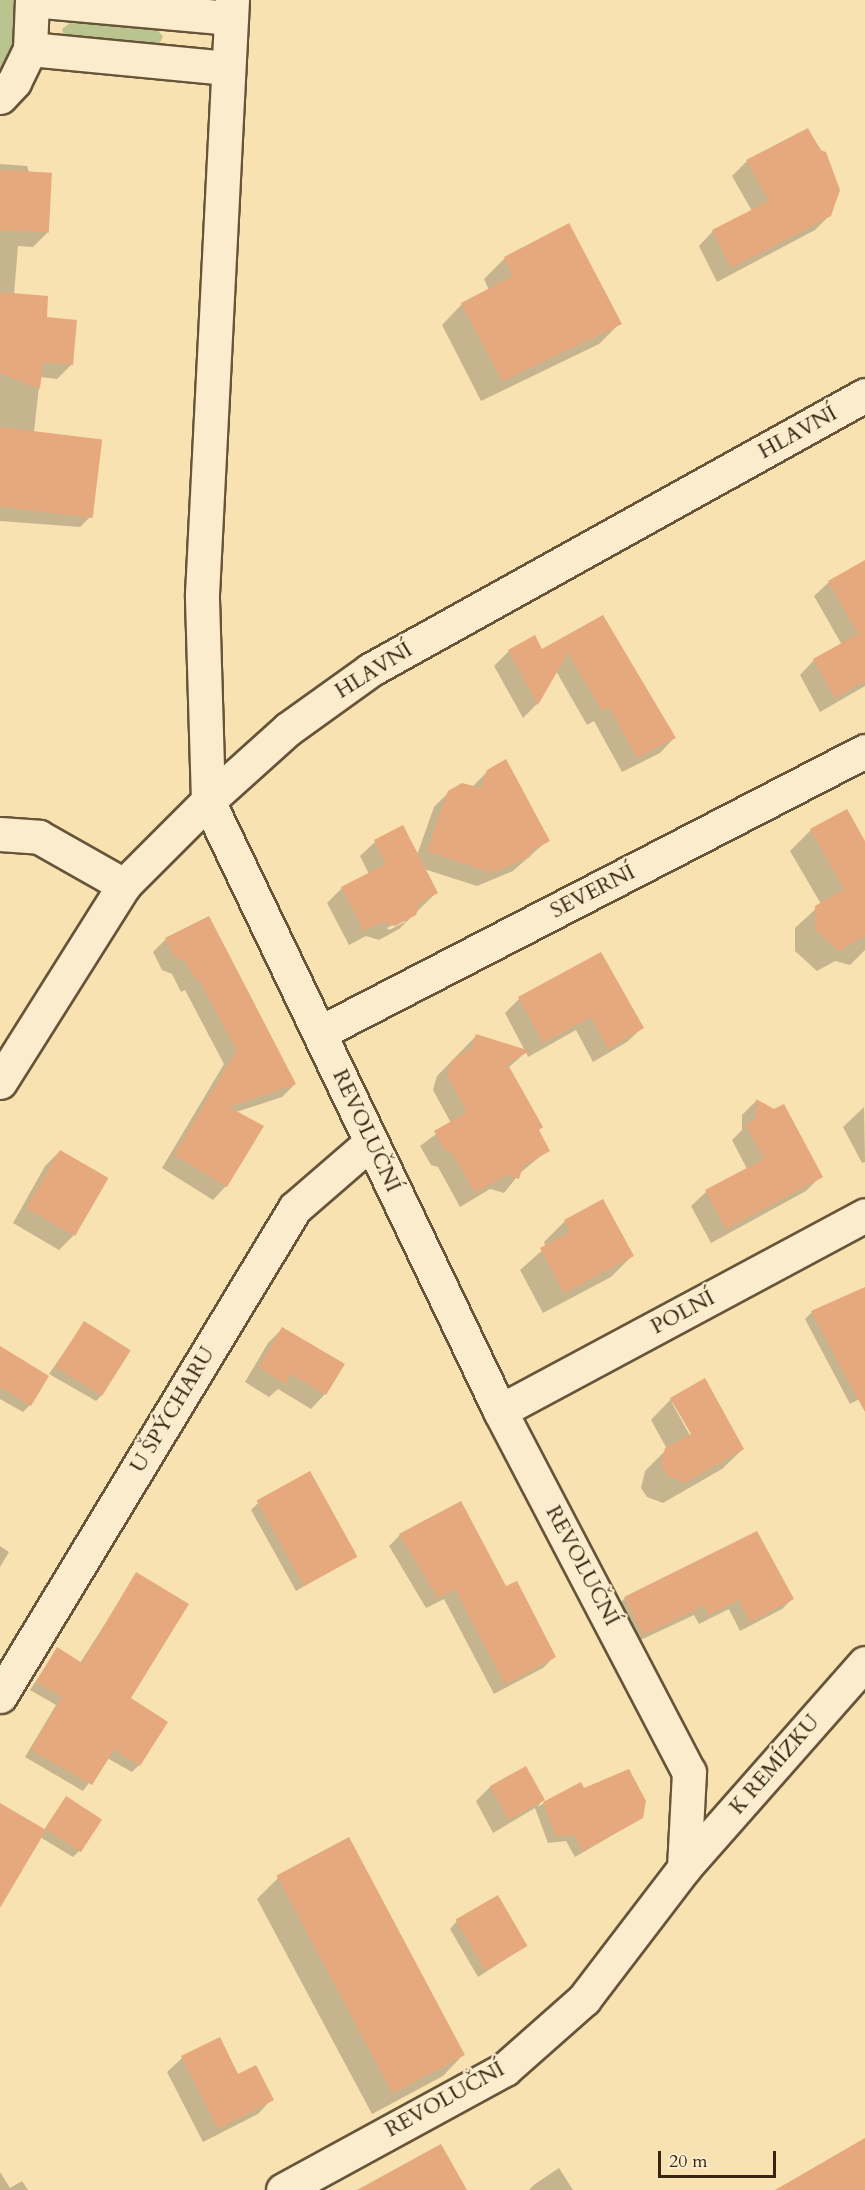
<!DOCTYPE html>
<html>
<head>
<meta charset="utf-8">
<style>
  body { margin:0 }
  #map { position:relative; width:865px; height:2190px; overflow:hidden; background:#f8e2b2; font-family:Cardo,serif }
  div>[style] { position:absolute }
  .green>* { inset:0; background:#bac48e }
  .shadow>* { inset:0; background:#0003 }
  .building>* { inset:0; background:#e6a87d; transform-origin:0 0 }
  .roads { filter:drop-shadow(2px 0 #675439) drop-shadow(-2px 0 #675439) drop-shadow(0 2px #675439) drop-shadow(0 -2px #675439) }
  .street>* { height:33px; margin:-16.5px; padding:0 16.5px; transform-origin:16.5px; border-radius:16.5px; background:#faeccd }
  .secondary>* { height:33px; margin:-16.5px; padding:0 16.5px; transform-origin:16.5px; border-radius:16.5px; background:#faeccd }
  span { translate:-50% -50%; white-space:nowrap; text-align:center; line-height:1.15; -webkit-text-stroke:4.5px #faeccd; paint-order:stroke }
  .street-label { font-size:21px; color:#372511 }
  .scale { position:absolute; left:658px; top:2151px; width:118px; height:27px; box-sizing:border-box; border:3px solid #372511; border-top:0; padding-left:8px; font-size:18px; line-height:21px; white-space:nowrap; color:#372511; -webkit-text-stroke:4px #faeccd; paint-order:stroke }
</style>
</head>
<body>
<div id="map">
  <div class="green">
    <div style="clip-path:polygon(0 0,15px 0,18px 10px,16px 38px,0 69px)"></div>
    <div style="clip-path:polygon(70px 23px,156px 29px,163px 36px,160px 43px,155px 45px,64px 36px,62px 29px)"></div>
  </div>
  <div class="shadow">
    <div style="clip-path:polygon(807px 129px,830px 163px,830px 215px,815px 230px,717px 282px,699px 246px,713px 231px,752px 211px,732px 176px,747px 161px)"></div>
    <div style="clip-path:polygon(0 164px,27px 166px,48px 232px,33px 247px,18px 246px,14px 295px,45px 319px,72px 364px,57px 379px,40px 377px,34px 432px,94px 513px,80px 527px,0 521px)"></div>
    <div style="clip-path:polygon(505px 258px,620px 323px,599px 344px,481px 401px,442px 325px,462px 304px,489px 290px,484px 279px)"></div>
    <div style="clip-path:polygon(865px 565px,865px 686px,820px 712px,800px 675px,814px 660px,842px 645px,814px 596px,829px 582px)"></div>
    <div style="clip-path:polygon(603px 617px,674px 738px,660px 753px,622px 772px,594px 721px,587px 725px,556px 671px,537px 704px,523px 718px,494px 666px,509px 651px,542px 651px)"></div>
    <div style="clip-path:polygon(evenodd,488px 771px,548px 840px,513px 871px,477px 886px,424px 869px,436px 893px,399px 929px,379px 940px,366px 936px,349px 945px,327px 903px,342px 888px,369px 874px,360px 856px,375px 842px,403px 827px,417px 855px,434px 807px,449px 792px,473px 786px,488px 771px,405px 919px,405px 922px,389px 930px,387px 928px,405px 919px)"></div>
    <div style="clip-path:polygon(811px 830px,865px 844px,865px 950px,850px 965px,835px 961px,817px 971px,795px 951px,795px 928px,821px 904px,790px 851px)"></div>
    <div style="clip-path:polygon(166px 939px,295px 1084px,282px 1097px,236px 1112px,226px 1186px,213px 1200px,162px 1168px,224px 1064px,185px 990px,181px 992px,172px 974px,162px 970px,153px 952px)"></div>
    <div style="clip-path:polygon(519px 999px,642px 1028px,627px 1042px,593px 1062px,576px 1030px,528px 1057px,526px 1052px,508px 1068px,548px 1150px,520px 1173px,504px 1193px,490px 1189px,460px 1207px,438px 1167px,431px 1165px,420px 1146px,451px 1123px,433px 1090px,437px 1076px,476px 1036px,525px 1051px,505px 1013px)"></div>
    <div style="clip-path:polygon(756px 1101px,821px 1176px,806px 1191px,711px 1243px,691px 1206px,706px 1192px,747px 1169px,732px 1140px,742px 1130px,742px 1115px)"></div>
    <div style="clip-path:polygon(864px 1107px,865px 1162px,862px 1163px,843px 1127px)"></div>
    <div style="clip-path:polygon(60px 1151px,73px 1236px,59px 1250px,13px 1223px,45px 1166px)"></div>
    <div style="clip-path:polygon(565px 1221px,632px 1256px,611px 1277px,543px 1313px,520px 1270px,546px 1247px,544px 1242px)"></div>
    <div style="clip-path:polygon(865px 1289px,865px 1396px,850px 1404px,805px 1319px,812px 1312px)"></div>
    <div style="clip-path:polygon(84px 1323px,103px 1394px,96px 1401px,49px 1374px)"></div>
    <div style="clip-path:polygon(282px 1329px,325px 1394px,311px 1409px,278px 1389px,269px 1397px,245px 1382px,268px 1343px)"></div>
    <div style="clip-path:polygon(0 1355px,30px 1405px,23px 1412px,0 1399px)"></div>
    <div style="clip-path:polygon(evenodd,671px 1399px,743px 1449px,722px 1469px,663px 1503px,647px 1497px,641px 1488px,645px 1471px,667px 1449px,651px 1420px,671px 1399px,672px 1403px,675px 1403px,696px 1439px,693px 1441px,672px 1403px)"></div>
    <div style="clip-path:polygon(258px 1503px,355px 1556px,296px 1591px,251px 1510px)"></div>
    <div style="clip-path:polygon(400px 1535px,505px 1588px,554px 1657px,543px 1668px,494px 1694px,444px 1599px,426px 1608px,389px 1546px)"></div>
    <div style="clip-path:polygon(0 1546px,9px 1552px,0 1567px)"></div>
    <div style="clip-path:polygon(137px 1574px,129px 1699px,139px 1765px,132px 1772px,107px 1758px,83px 1791px,25px 1757px,56px 1705px,30px 1690px,57px 1649px,80px 1663px)"></div>
    <div style="clip-path:polygon(625px 1598px,792px 1599px,782px 1609px,740px 1631px,729px 1609px,699px 1624px,694px 1615px,632px 1644px,615px 1608px)"></div>
    <div style="clip-path:polygon(526px 1768px,543px 1800px,537px 1807px,581px 1784px,583px 1789px,642px 1818px,575px 1857px,566px 1841px,548px 1843px,535px 1808px,493px 1833px,476px 1801px,491px 1786px)"></div>
    <div style="clip-path:polygon(66px 1798px,80px 1850px,73px 1857px,40px 1837px,0 1899px,0 1807px,44px 1830px)"></div>
    <div style="clip-path:polygon(278px 1878px,463px 2055px,443px 2076px,372px 2114px,257px 1899px)"></div>
    <div style="clip-path:polygon(457px 1921px,526px 1946px,478px 1977px,450px 1929px)"></div>
    <div style="clip-path:polygon(219px 2039px,238px 2076px,272px 2099px,258px 2114px,203px 2142px,167px 2072px,182px 2058px)"></div>
    <div style="clip-path:polygon(559px 2168px,573px 2190px,529px 2190px,535px 2184px)"></div>
    <div style="clip-path:polygon(0 2172px,10px 2188px,22px 2181px,28px 2190px,0 2190px)"></div>
  </div>
  <div class="building">
    <div style="clip-path:polygon(808px 128px,820px 150px,826px 152px,840px 190px,831px 216px,731px 268px,712px 230px,769px 201px,746px 160px)"></div>
    <div style="left:0;top:170px;width:52px;height:60px;rotate:3deg"></div>
    <div style="clip-path:polygon(569px 223px,622px 324px,502px 381px,461px 303px,513px 276px,504px 257px)"></div>
    <div style="clip-path:polygon(0 292px,48px 296px,47px 317px,77px 320px,73px 365px,43px 362px,40px 389px,0 373px)"></div>
    <div style="left:0;top:427px;width:103px;height:79px;rotate:7deg"></div>
    <div style="clip-path:polygon(865px 560px,865px 681px,835px 698px,813px 659px,858px 634px,828px 581px)"></div>
    <div style="clip-path:polygon(603px 615px,676px 738px,637px 758px,609px 707px,602px 711px,568px 653px,538px 705px,508px 650px,535px 635px,542px 649px)"></div>
    <div style="clip-path:polygon(506px 759px,550px 841px,531px 851px,530px 857px,492px 873px,427px 851px,448px 791px,462px 783px,481px 788px,487px 770px)"></div>
    <div style="clip-path:polygon(847px 809px,865px 841px,865px 936px,839px 951px,815px 930px,815px 906px,844px 889px,810px 829px)"></div>
    <div style="clip-path:polygon(403px 825px,438px 893px,420px 902px,416px 915px,395px 926px,382px 922px,364px 931px,341px 887px,386px 864px,374px 840px)"></div>
    <div style="clip-path:polygon(209px 916px,296px 1084px,229px 1107px,264px 1126px,227px 1187px,174px 1155px,237px 1050px,198px 978px,195px 979px,185px 961px,175px 957px,165px 938px)"></div>
    <div style="clip-path:polygon(601px 952px,644px 1028px,608px 1049px,591px 1017px,543px 1043px,518px 997px)"></div>
    <div style="clip-path:polygon(476px 1034px,530px 1051px,507px 1063px,543px 1127px,539px 1130px,550px 1151px,523px 1166px,519px 1179px,506px 1175px,475px 1193px,452px 1153px,445px 1150px,434px 1131px,467px 1112px,447px 1075px,452px 1060px,472px 1048px)"></div>
    <div style="clip-path:polygon(756px 1099px,774px 1109px,784px 1104px,823px 1177px,726px 1229px,705px 1190px,764px 1159px,745px 1124px,756px 1119px)"></div>
    <div style="left:60px;top:1150px;width:56px;height:67px;rotate:30deg"></div>
    <div style="clip-path:polygon(603px 1199px,634px 1256px,564px 1293px,540px 1248px,570px 1232px,564px 1220px)"></div>
    <div style="clip-path:polygon(865px 1287px,865px 1412px,811px 1311px)"></div>
    <div style="left:84px;top:1321px;width:55px;height:54px;rotate:32deg"></div>
    <div style="clip-path:polygon(282px 1327px,345px 1364px,326px 1395px,291px 1374px,285px 1384px,259px 1367px)"></div>
    <div style="clip-path:polygon(0 1346px,49px 1376px,31px 1406px,0 1387px)"></div>
    <div style="clip-path:polygon(705px 1378px,744px 1449px,685px 1483px,668px 1476px,661px 1466px,665px 1448px,691px 1434px,670px 1398px)"></div>
    <div style="left:310px;top:1471px;width:98px;height:61px;rotate:61deg"></div>
    <div style="clip-path:polygon(461px 1501px,506px 1586px,517px 1581px,556px 1657px,505px 1684px,455px 1589px,438px 1598px,399px 1534px)"></div>
    <div style="clip-path:polygon(757px 1531px,794px 1599px,750px 1622px,739px 1600px,709px 1615px,704px 1606px,643px 1635px,624px 1597px)"></div>
    <div style="clip-path:polygon(136px 1572px,189px 1604px,131px 1698px,168px 1722px,140px 1766px,114px 1750px,92px 1785px,31px 1750px,62px 1697px,36px 1682px,57px 1647px,82px 1663px)"></div>
    <div style="left:526px;top:1766px;width:39px;height:41px;rotate:61deg"></div>
    <div style="clip-path:polygon(629px 1769px,646px 1801px,643px 1818px,583px 1851px,574px 1835px,556px 1836px,543px 1802px,581px 1782px,584px 1788px)"></div>
    <div style="left:66px;top:1796px;width:43px;height:39px;rotate:33deg"></div>
    <div style="clip-path:polygon(0 1803px,46px 1830px,0 1908px)"></div>
    <div style="left:349px;top:1837px;width:247px;height:82px;rotate:62deg"></div>
    <div style="left:498px;top:1895px;width:59px;height:49px;rotate:60deg"></div>
    <div style="clip-path:polygon(220px 2037px,238px 2074px,256px 2065px,274px 2100px,218px 2129px,181px 2056px)"></div>
    <div style="clip-path:polygon(865px 2138px,865px 2190px,775px 2190px)"></div>
    <div style="clip-path:polygon(441px 2144px,467px 2190px,357px 2190px)"></div>
  </div>
  <div class="roads">
    <div class="street">
      <div style="left:32px;top:0;width:200px;rotate:5.2deg"></div>
      <div style="left:30px;top:49px;width:198px;rotate:5.5deg"></div>
      <div style="left:0;top:97px;width:21px;rotate:-47deg"></div>
      <div style="left:14px;top:82px;width:37px;rotate:-64deg"></div>
      <div style="left:30px;top:49px;width:49px;rotate:-87.7deg"></div>
      <div style="left:208px;top:801px;width:676px;rotate:64.42deg"></div>
      <div style="left:500px;top:1411px;width:407px;rotate:62.4deg"></div>
      <div style="left:689px;top:1772px;width:96px;rotate:93deg"></div>
      <div style="left:0;top:834px;width:39px;rotate:4deg"></div>
      <div style="left:39px;top:837px;width:98px;rotate:29.5deg"></div>
      <div style="left:321px;top:1032px;width:612px;rotate:-27.32deg"></div>
      <div style="left:500px;top:1411px;width:414px;rotate:-28.2deg"></div>
      <div style="left:0;top:1696px;width:570px;rotate:-58.85deg"></div>
      <div style="left:295px;top:1208px;width:99px;rotate:-40.9deg"></div>
      <div style="left:283px;top:2190px;width:253px;rotate:-28.6deg"></div>
      <div style="left:505px;top:2069px;width:106px;rotate:-41.5deg"></div>
      <div style="left:584px;top:1999px;width:165px;rotate:-52.6deg"></div>
      <div style="left:684px;top:1868px;width:273px;rotate:-48.6deg"></div>
    </div>
    <div class="secondary">
      <div style="left:208px;top:801px;width:207px;rotate:-91.7deg"></div>
      <div style="left:202px;top:594px;width:595px;rotate:-87.11deg"></div>
      <div style="left:0;top:1082px;width:233px;rotate:-57.8deg"></div>
      <div style="left:124px;top:885px;width:119px;rotate:-45deg"></div>
      <div style="left:208px;top:801px;width:108px;rotate:-42deg"></div>
      <div style="left:288px;top:729px;width:101px;rotate:-35.7deg"></div>
      <div style="left:370px;top:670px;width:566px;rotate:-29.05deg"></div>
    </div>
  </div>
  <div class="street-label">
    <span style="left:798px;top:433px;rotate:-29deg">HLAVNÍ</span>
    <span style="left:374px;top:671px;rotate:-32deg">HLAVNÍ</span>
    <span style="left:593px;top:892px;rotate:-27deg">SEVERNÍ</span>
    <span style="left:366px;top:1131px;rotate:65deg">REVOLUČNÍ</span>
    <span style="left:683px;top:1313px;rotate:-28deg">POLNÍ</span>
    <span style="left:173px;top:1410px;rotate:-59deg">U ŠPÝCHARU</span>
    <span style="left:582px;top:1566px;rotate:62deg">REVOLUČNÍ</span>
    <span style="left:775px;top:1765px;rotate:-49deg">K REMÍZKU</span>
    <span style="left:445px;top:2100px;rotate:-29deg">REVOLUČNÍ</span>
  </div>
  <div class="scale">20 m</div>
</div>
</body>
</html>
